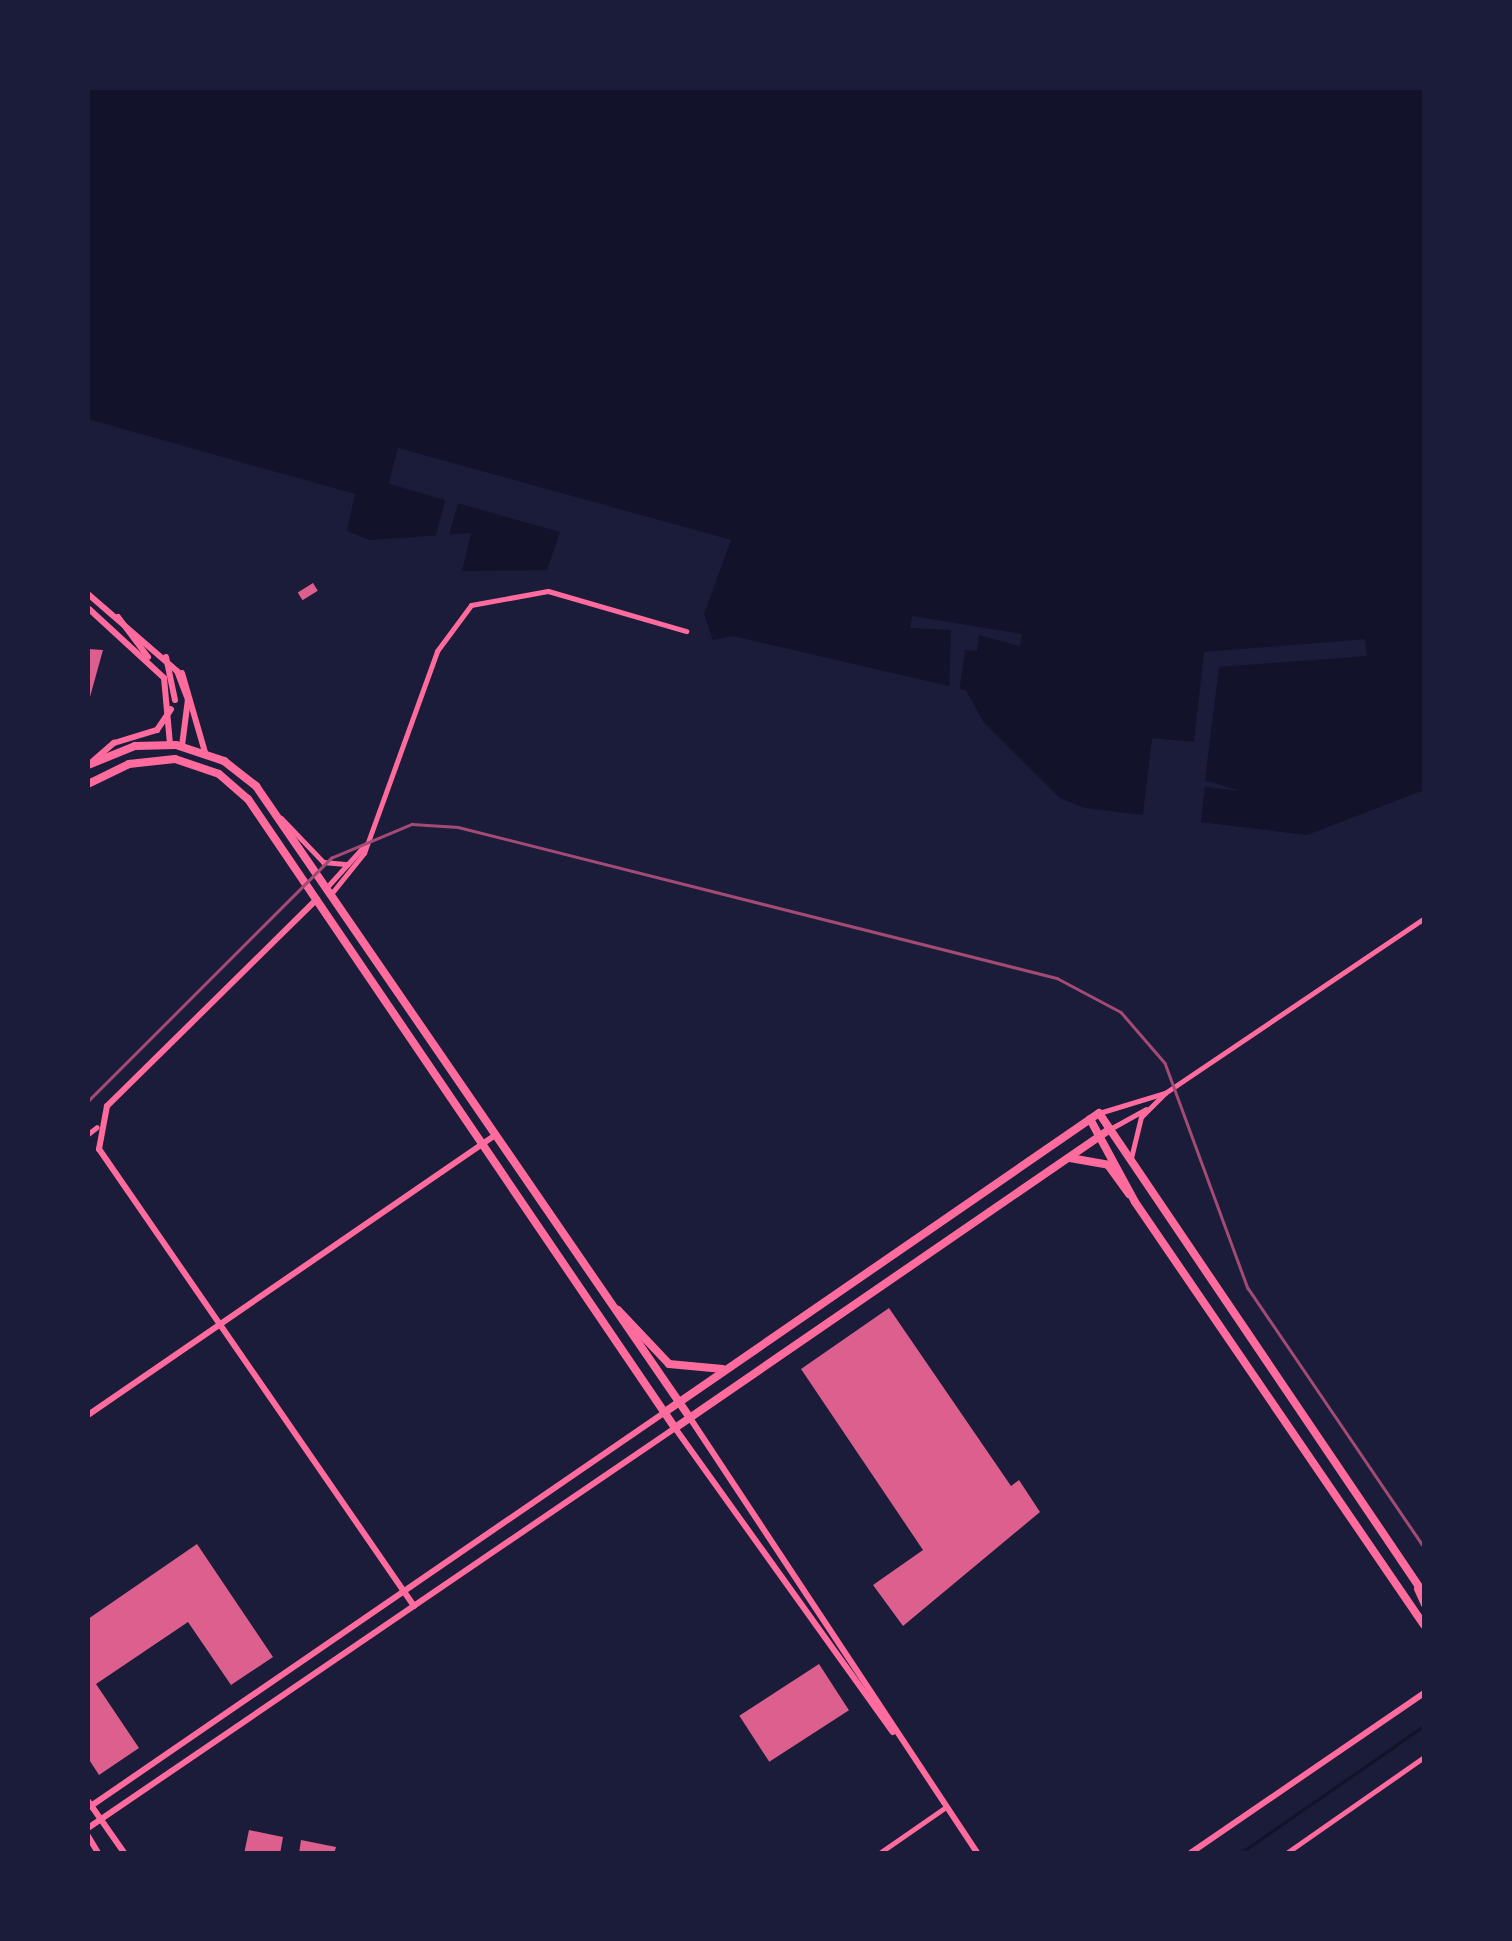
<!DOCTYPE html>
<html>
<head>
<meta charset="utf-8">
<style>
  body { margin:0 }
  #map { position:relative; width:1512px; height:1941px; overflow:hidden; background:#1b1b3a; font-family:"Alegreya Sans",sans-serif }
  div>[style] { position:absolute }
  .water>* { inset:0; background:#12122b }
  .pier>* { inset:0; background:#1b1b3a }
  .stream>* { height:2.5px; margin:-1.25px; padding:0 1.25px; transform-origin:1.25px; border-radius:1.25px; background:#12122b }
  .building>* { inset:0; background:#dd5f8e; transform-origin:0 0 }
  .minor>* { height:5px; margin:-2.5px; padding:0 2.5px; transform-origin:2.5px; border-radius:2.5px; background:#ff6b9d }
  .tertiary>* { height:6px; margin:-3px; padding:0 3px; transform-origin:3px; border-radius:3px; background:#ff6b9d }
  .secondary>* { height:6px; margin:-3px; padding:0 3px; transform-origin:3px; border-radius:3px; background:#ff6b9d }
  .trunk>* { height:8px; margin:-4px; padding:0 4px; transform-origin:4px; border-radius:4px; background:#ff6b9d }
  .rail>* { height:2.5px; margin:-1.25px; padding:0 1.25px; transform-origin:1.25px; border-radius:1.25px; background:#a44b75 }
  span { translate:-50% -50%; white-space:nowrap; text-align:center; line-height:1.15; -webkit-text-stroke:9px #1b1b3a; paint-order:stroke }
  .frame { position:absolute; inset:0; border:90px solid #1b1b3a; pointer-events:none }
</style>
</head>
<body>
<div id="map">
  <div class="water">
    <div style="clip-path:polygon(88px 88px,1424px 88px,1424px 790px,1307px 835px,1085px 808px,1060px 798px,984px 723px,966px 690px,733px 636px,713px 640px,704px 614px,731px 540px,398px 448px,389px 484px,560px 532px,547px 570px,462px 571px,471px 533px,370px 540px,347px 531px,355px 494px,88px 419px)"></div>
  </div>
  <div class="pier">
    <div style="clip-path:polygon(88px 420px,352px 495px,343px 530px,350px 498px)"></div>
    <div style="clip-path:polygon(398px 448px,731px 540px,704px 614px,725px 543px,402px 454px,395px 480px,565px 531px,458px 503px,449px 535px,435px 539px,445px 500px,389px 483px)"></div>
    <div style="clip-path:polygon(912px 616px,1022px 634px,1020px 646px,979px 635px,977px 651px,965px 650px,959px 693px,949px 691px,951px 630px,910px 628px)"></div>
    <div style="clip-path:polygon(1365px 639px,1367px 656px,1219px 667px,1205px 780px,1239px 791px,1205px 787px,1200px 829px,1142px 822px,1152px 738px,1194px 742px,1204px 652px)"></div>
  </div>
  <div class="stream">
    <div style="left:1239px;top:1854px;width:225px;rotate:-34.7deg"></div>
  </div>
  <div class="building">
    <div style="left:313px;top:583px;width:9px;height:18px;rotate:58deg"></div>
    <div style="clip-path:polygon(88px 649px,103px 650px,88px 704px)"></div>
    <div style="clip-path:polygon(889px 1308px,1011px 1486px,1019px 1480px,1040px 1512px,903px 1626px,873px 1585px,923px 1550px,801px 1369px)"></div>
    <div style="clip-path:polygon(197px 1544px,273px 1657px,231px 1685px,188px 1622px,96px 1684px,139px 1748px,99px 1775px,88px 1758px,88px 1619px)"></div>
    <div style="left:819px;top:1664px;width:55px;height:95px;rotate:57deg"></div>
    <div style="clip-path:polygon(249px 1830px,283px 1837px,280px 1854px,244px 1854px)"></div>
    <div style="clip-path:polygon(301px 1840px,336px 1847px,334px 1854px,299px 1854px)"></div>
  </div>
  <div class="minor">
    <div style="left:281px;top:818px;width:61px;rotate:46.3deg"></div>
    <div style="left:323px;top:862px;width:25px;rotate:5deg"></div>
    <div style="left:327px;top:887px;width:57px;rotate:-47.9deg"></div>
    <div style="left:331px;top:894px;width:53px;rotate:-51.2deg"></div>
    <div style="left:364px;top:853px;width:215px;rotate:-70.1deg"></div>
    <div style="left:437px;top:651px;width:57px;rotate:-53.5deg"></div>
    <div style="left:471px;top:605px;width:78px;rotate:-10.3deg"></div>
    <div style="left:548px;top:591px;width:144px;rotate:16.2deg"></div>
    <div style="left:1099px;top:1113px;width:69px;rotate:-16.9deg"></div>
    <div style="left:1110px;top:1129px;width:41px;rotate:-29.1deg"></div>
    <div style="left:88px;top:1134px;width:11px;rotate:-38deg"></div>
    <div style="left:1131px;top:1158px;width:42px;rotate:-76.3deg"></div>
    <div style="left:1141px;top:1117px;width:34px;rotate:-45deg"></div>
    <div style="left:1165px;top:1093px;width:313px;rotate:-34deg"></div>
    <div style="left:878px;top:1854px;width:83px;rotate:-34.7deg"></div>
    <div style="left:1285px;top:1854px;width:169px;rotate:-34.9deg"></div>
  </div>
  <div class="tertiary">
    <div style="left:88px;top:594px;width:118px;rotate:40.9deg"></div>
    <div style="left:177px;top:671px;width:30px;rotate:69deg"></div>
    <div style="left:188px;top:699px;width:47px;rotate:97.3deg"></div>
    <div style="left:88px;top:608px;width:103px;rotate:42.6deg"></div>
    <div style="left:164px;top:678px;width:66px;rotate:84.8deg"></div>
    <div style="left:118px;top:617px;width:50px;rotate:53.1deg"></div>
    <div style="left:166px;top:657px;width:44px;rotate:78.2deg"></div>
    <div style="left:182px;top:673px;width:82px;rotate:73.8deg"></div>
    <div style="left:93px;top:761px;width:28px;rotate:-41deg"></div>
    <div style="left:114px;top:743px;width:45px;rotate:-16.8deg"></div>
    <div style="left:157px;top:730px;width:25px;rotate:-56deg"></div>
    <div style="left:317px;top:899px;width:295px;rotate:135.4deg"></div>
    <div style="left:107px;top:1106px;width:44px;rotate:100.5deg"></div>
    <div style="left:99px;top:1149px;width:555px;rotate:55.42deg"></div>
    <div style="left:88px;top:1415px;width:495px;rotate:-34.5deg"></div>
    <div style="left:690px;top:1418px;width:523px;rotate:56.55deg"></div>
    <div style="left:675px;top:1428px;width:374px;rotate:54.4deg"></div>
    <div style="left:1417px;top:1589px;width:17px;rotate:66deg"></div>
    <div style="left:88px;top:1801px;width:65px;rotate:55.1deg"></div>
    <div style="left:88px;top:1836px;width:21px;rotate:59deg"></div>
    <div style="left:1189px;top:1854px;width:285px;rotate:-34.4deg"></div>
  </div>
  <div class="secondary">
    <div style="left:88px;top:1808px;width:700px;rotate:-34.46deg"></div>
    <div style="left:88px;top:1828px;width:710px;rotate:-34.27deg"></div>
  </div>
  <div class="trunk">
    <div style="left:88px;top:765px;width:51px;rotate:-22deg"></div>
    <div style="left:135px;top:746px;width:41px;rotate:-1.4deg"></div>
    <div style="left:176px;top:745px;width:51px;rotate:18.4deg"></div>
    <div style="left:224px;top:761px;width:41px;rotate:38deg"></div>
    <div style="left:256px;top:786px;width:767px;rotate:55.52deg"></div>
    <div style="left:88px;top:784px;width:46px;rotate:-26deg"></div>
    <div style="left:129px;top:764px;width:46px;rotate:-6.2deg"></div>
    <div style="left:175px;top:759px;width:46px;rotate:18.8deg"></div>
    <div style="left:219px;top:774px;width:38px;rotate:41deg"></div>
    <div style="left:248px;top:799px;width:760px;rotate:55.83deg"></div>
    <div style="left:675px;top:1428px;width:528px;rotate:-34.5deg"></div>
    <div style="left:1090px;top:1119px;width:94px;rotate:61.5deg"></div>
    <div style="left:1135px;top:1202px;width:512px;rotate:55.66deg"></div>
    <div style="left:1070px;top:1158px;width:39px;rotate:10deg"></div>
    <div style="left:1108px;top:1165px;width:36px;rotate:54deg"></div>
    <div style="left:618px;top:1310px;width:74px;rotate:46.6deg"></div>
    <div style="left:669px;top:1364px;width:54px;rotate:5.3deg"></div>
    <div style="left:665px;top:1412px;width:527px;rotate:-34.56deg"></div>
    <div style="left:1099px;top:1113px;width:581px;rotate:55.95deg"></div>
  </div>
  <div class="rail">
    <div style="left:88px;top:1101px;width:344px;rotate:-45deg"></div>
    <div style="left:331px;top:858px;width:88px;rotate:-22.8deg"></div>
    <div style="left:412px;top:824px;width:46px;rotate:3.7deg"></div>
    <div style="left:458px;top:827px;width:618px;rotate:14.15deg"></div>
    <div style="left:1057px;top:978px;width:72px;rotate:28deg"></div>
    <div style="left:1121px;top:1012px;width:67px;rotate:49.2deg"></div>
    <div style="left:1165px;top:1063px;width:240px;rotate:69.8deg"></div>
    <div style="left:1248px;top:1288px;width:313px;rotate:55.8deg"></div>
  </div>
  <div class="frame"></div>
</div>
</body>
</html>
